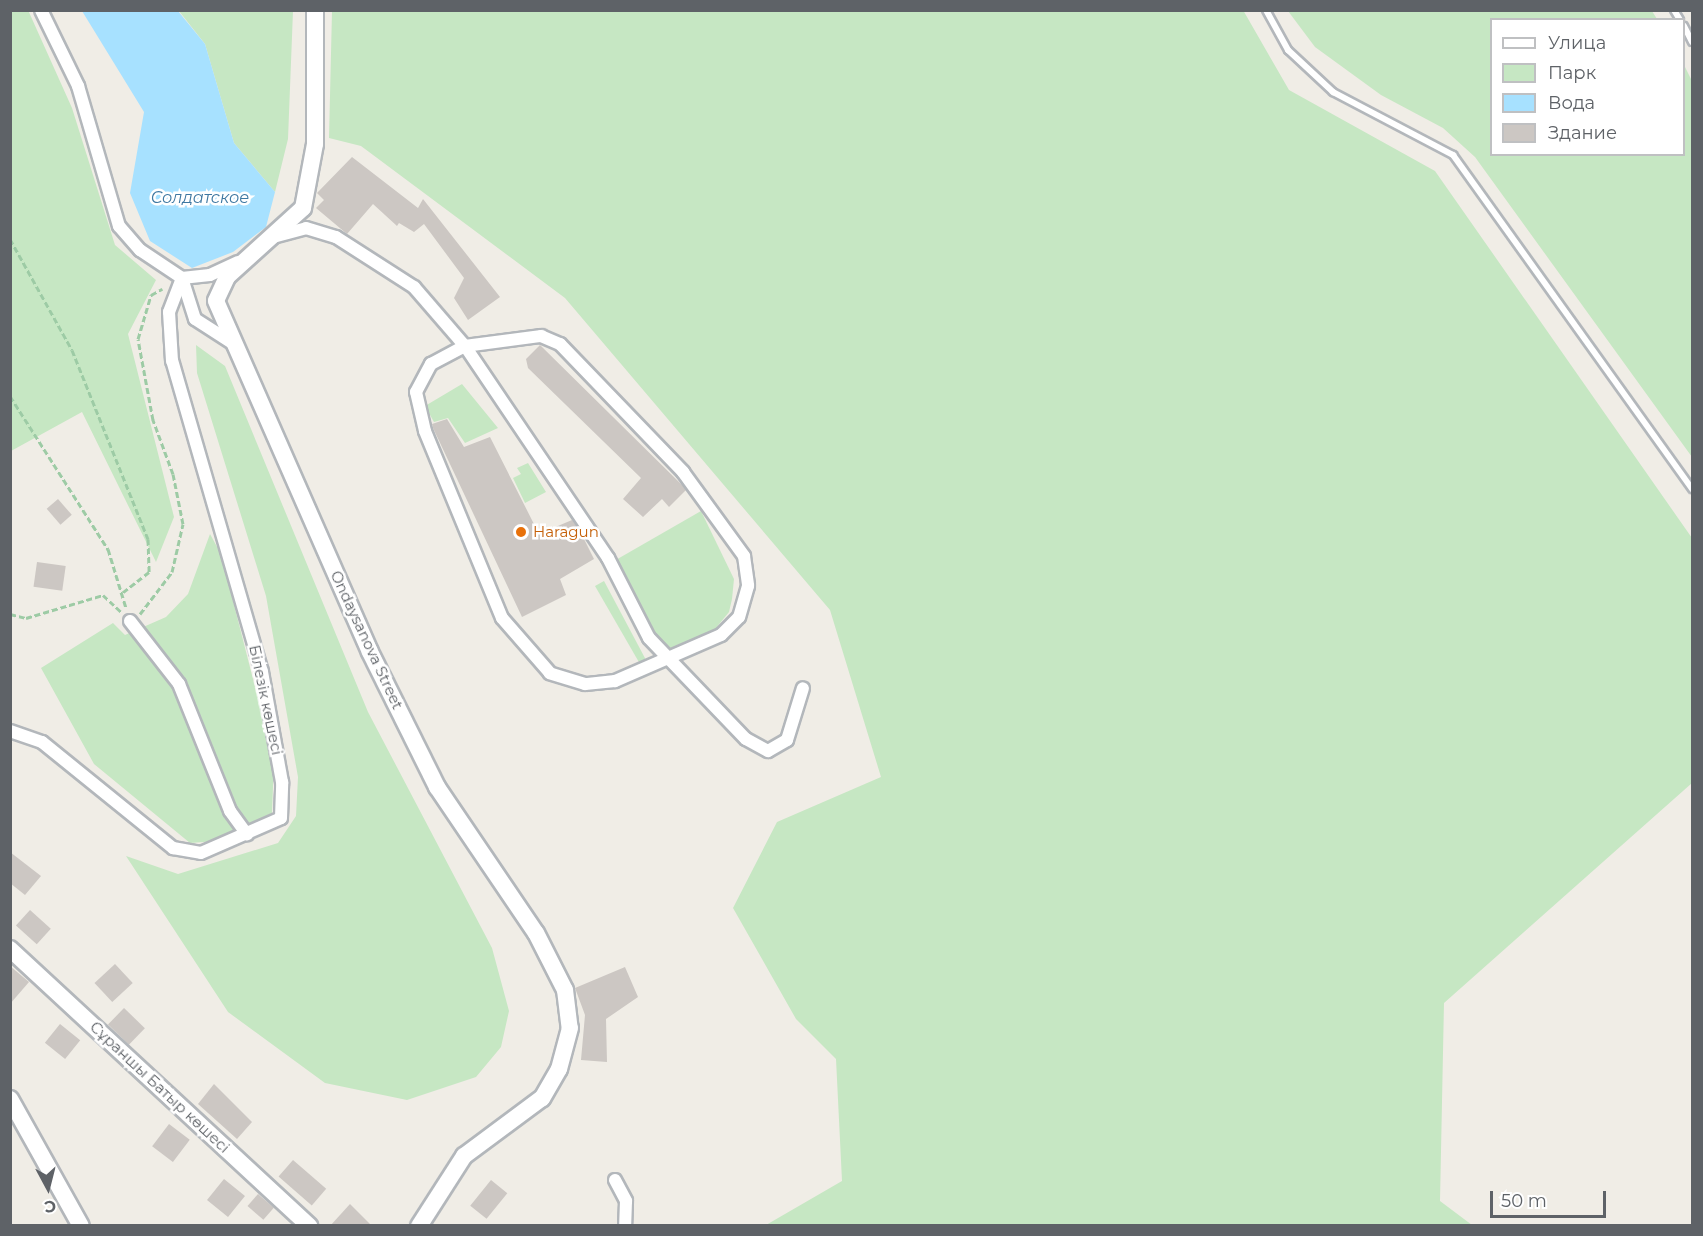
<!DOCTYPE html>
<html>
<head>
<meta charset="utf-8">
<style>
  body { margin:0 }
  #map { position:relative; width:1703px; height:1236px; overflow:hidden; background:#f0ede6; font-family:Montserrat,sans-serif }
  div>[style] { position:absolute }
  .green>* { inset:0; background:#c6e7c3 }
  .water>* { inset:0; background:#a7e1ff }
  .building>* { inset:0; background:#ccc7c3; transform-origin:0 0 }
  .path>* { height:3px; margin-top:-1.5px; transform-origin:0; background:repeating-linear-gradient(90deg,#9dcba5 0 6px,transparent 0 9px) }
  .roads { filter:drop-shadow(2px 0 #b3b7bb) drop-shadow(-2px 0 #b3b7bb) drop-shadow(0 2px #b3b7bb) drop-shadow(0 -2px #b3b7bb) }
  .lane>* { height:6px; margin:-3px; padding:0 3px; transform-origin:3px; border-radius:3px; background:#fff }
  .street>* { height:12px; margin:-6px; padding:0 6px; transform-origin:6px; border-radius:6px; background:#fff }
  .secondary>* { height:16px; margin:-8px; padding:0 8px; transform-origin:8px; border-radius:8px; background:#fff }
  .dots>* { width:16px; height:16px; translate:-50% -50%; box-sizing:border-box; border:3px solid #fff; border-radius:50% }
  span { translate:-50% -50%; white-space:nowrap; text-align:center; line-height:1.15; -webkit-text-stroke:5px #fff; paint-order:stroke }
  .food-label { font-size:15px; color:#c56008 }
  .left { translate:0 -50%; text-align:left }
  .street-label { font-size:15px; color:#5e6267 }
  .water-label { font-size:16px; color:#3d77a1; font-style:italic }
  .frame { position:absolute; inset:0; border:12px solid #5e6267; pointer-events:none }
  .legend { position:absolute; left:1490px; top:18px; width:195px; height:138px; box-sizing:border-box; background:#fff; border:2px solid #bfc0c2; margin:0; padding:8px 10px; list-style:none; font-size:18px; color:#5e6267 }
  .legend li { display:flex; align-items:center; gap:12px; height:30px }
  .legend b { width:30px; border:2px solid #bfc0c2 }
  .north { position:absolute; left:18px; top:1158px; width:60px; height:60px; -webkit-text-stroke:4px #fff; paint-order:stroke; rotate:173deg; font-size:16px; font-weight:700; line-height:24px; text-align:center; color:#5e6267 }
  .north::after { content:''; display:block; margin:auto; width:21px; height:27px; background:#5e6267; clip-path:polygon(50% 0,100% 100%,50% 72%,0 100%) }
  .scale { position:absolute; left:1490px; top:1191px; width:116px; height:27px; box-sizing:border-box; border:3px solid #5e6267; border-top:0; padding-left:8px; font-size:18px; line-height:21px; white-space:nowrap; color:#5e6267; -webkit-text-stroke:4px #fff; paint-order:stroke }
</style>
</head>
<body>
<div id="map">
  <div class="green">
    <div style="clip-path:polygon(28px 10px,72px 108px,115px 245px,156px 280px,128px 334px,174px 517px,156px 562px,82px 412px,11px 451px,10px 11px)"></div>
    <div style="clip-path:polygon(1243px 10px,1289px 90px,1435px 171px,1692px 538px,1692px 783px,1444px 1003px,1440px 1201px,1472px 1225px,766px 1225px,842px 1181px,836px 1059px,796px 1019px,733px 908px,777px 822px,881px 777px,830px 610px,565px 298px,361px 146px,329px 138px,332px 11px)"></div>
    <div style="clip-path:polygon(179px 11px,293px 11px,288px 139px,275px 192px,234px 143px,205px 44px)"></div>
    <div style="clip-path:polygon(1288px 11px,1652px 11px,1657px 19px,1492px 20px,1492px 154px,1684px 154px,1684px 65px,1692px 81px,1692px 457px,1475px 157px,1443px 128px,1381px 95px,1315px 47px)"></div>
    <div style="clip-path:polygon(196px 345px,225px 366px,368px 712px,492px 948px,509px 1011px,501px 1047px,476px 1077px,407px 1100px,325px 1083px,228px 1012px,126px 856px,178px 874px,278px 843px,296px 816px,298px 777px,266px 596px,197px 373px)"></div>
    <div style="clip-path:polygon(462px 384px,498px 428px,465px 443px,448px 418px,434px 422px,425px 406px)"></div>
    <div style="clip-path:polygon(528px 463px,546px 492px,525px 503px,513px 478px,521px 474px,517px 468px)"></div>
    <div style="clip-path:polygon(701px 511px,734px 579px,732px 599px,729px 612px,711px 634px,667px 655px,614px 561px)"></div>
    <div style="clip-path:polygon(210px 534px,221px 554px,274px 761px,272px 813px,217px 841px,190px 843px,94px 764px,41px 668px,113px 623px,125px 635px,166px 617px,188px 594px)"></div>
    <div style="clip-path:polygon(604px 581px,646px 660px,640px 664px,595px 586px)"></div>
  </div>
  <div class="water">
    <div style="clip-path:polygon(82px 11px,178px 11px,205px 44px,234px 143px,275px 192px,266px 227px,233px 252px,192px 268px,150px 241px,130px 193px,144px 112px)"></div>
  </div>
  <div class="building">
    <div style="clip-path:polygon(352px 157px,418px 208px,423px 199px,500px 297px,468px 320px,454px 298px,464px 278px,424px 224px,414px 232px,399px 223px,397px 226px,373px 204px,347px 234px,316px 208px,324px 200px,317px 193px)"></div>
    <div style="clip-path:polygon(540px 345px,682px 485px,686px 490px,669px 507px,662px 499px,643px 517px,623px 499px,641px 478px,528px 368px,526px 359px)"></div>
    <div style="clip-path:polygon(447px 419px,464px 447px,490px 437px,539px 534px,572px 520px,579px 529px,594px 559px,560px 579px,566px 595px,522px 617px,433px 428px,432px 424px)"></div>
    <div style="left:58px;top:499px;width:21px;height:15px;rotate:49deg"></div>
    <div style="left:37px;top:562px;width:29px;height:25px;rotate:8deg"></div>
    <div style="clip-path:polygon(10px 852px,41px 876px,25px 895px,10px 883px)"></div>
    <div style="left:30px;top:910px;width:28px;height:21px;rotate:42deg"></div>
    <div style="left:115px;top:964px;width:26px;height:28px;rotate:47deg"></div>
    <div style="clip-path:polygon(10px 966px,29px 982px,10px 1004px)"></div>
    <div style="clip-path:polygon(625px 967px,638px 997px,606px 1019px,607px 1062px,581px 1060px,585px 1015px,575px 988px)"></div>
    <div style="left:124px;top:1008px;width:29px;height:23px;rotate:44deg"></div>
    <div style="left:60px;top:1024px;width:26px;height:24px;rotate:39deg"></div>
    <div style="clip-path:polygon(214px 1084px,252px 1122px,237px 1139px,198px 1104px)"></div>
    <div style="left:169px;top:1124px;width:26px;height:28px;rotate:37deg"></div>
    <div style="left:293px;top:1160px;width:44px;height:22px;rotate:41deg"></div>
    <div style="left:224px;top:1179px;width:27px;height:27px;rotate:39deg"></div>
    <div style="left:491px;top:1180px;width:21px;height:33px;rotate:39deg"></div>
    <div style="left:258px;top:1194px;width:21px;height:16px;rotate:41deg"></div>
    <div style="clip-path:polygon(350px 1204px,372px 1226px,330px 1226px)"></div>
  </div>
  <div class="path">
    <div style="left:10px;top:239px;width:127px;rotate:60.8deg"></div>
    <div style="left:72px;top:350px;width:204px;rotate:68.1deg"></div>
    <div style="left:148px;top:539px;width:33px;rotate:88deg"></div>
    <div style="left:149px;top:572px;width:36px;rotate:142deg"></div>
    <div style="left:10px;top:396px;width:182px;rotate:57.4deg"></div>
    <div style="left:108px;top:549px;width:62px;rotate:73deg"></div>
    <div style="left:10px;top:614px;width:16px;rotate:14deg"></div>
    <div style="left:26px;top:618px;width:80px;rotate:-16.6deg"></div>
    <div style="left:103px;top:595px;width:26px;rotate:43deg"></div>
    <div style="left:140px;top:614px;width:53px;rotate:-52.7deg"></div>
    <div style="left:172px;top:572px;width:49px;rotate:-77.1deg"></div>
    <div style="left:183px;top:524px;width:51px;rotate:-101.3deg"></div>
    <div style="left:173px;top:474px;width:58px;rotate:-110.3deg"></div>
    <div style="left:153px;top:420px;width:82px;rotate:-100.5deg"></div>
    <div style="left:138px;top:339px;width:46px;rotate:-73.5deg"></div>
    <div style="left:151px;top:295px;width:13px;rotate:-29deg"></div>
  </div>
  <div class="roads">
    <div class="lane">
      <div style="left:1266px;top:10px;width:46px;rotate:61.2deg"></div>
      <div style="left:1288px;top:50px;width:62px;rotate:43deg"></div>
      <div style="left:1333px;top:92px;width:136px;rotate:27.7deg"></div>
      <div style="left:1453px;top:155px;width:411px;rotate:54.4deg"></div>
      <div style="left:1674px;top:10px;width:12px;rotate:59deg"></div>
      <div style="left:1684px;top:26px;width:18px;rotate:63deg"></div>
    </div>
    <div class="street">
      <div style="left:41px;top:10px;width:85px;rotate:64deg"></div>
      <div style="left:78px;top:86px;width:146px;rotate:73.7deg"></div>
      <div style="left:119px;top:226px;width:32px;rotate:49deg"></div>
      <div style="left:140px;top:250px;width:50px;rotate:33.7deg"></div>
      <div style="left:182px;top:278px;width:28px;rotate:-6deg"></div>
      <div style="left:210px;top:275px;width:31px;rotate:-25deg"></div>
      <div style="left:273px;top:237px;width:34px;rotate:-15deg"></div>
      <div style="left:306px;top:228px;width:31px;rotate:17deg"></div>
      <div style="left:336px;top:237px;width:93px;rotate:32.7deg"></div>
      <div style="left:414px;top:287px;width:78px;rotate:49.2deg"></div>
      <div style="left:465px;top:346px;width:256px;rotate:56deg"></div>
      <div style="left:608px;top:558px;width:90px;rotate:62.9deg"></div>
      <div style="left:649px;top:638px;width:140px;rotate:46.2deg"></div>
      <div style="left:746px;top:739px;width:25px;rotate:29deg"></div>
      <div style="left:768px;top:751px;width:22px;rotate:-30deg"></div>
      <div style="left:787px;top:740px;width:54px;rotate:-72.9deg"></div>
      <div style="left:182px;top:278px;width:43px;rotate:72.4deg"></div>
      <div style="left:195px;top:319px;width:46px;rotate:32.7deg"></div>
      <div style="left:541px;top:336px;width:21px;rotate:23deg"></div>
      <div style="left:560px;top:344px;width:178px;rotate:46.1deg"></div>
      <div style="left:683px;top:472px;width:104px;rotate:54deg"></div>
      <div style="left:744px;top:556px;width:30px;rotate:82deg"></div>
      <div style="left:748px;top:586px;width:32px;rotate:106deg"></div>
      <div style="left:739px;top:617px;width:25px;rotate:135deg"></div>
      <div style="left:721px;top:635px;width:116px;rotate:156.5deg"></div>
      <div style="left:615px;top:681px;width:30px;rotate:174deg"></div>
      <div style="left:585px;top:684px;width:37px;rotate:-163deg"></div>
      <div style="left:550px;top:673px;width:73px;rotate:-131.1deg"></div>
      <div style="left:502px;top:618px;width:202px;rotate:-112.4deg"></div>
      <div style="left:425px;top:431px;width:40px;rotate:-103deg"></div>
      <div style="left:416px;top:392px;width:32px;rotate:-62deg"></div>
      <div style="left:431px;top:364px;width:38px;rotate:-28deg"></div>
      <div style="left:465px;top:346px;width:77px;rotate:-7.5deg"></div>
      <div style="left:130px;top:621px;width:80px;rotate:52.1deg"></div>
      <div style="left:179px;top:684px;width:137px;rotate:68.1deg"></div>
      <div style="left:230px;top:811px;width:29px;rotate:54deg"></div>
      <div style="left:10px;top:731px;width:34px;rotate:19deg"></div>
      <div style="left:42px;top:742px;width:169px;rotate:39deg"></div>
      <div style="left:173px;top:848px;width:28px;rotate:10deg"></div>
      <div style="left:201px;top:853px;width:87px;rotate:-23.6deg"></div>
      <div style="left:281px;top:818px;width:36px;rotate:-88deg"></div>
      <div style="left:282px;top:782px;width:112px;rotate:-100.3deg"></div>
      <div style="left:262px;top:672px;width:324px;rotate:-106.1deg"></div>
      <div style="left:172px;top:361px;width:49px;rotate:-93.5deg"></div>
      <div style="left:169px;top:312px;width:36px;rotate:-69deg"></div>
      <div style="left:615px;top:1180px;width:24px;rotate:62deg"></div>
      <div style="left:626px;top:1201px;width:25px;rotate:92deg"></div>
    </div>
    <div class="secondary">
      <div style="left:315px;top:10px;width:134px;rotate:90deg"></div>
      <div style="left:315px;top:144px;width:65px;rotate:100.6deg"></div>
      <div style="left:303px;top:208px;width:103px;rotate:137.8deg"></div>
      <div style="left:227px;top:277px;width:26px;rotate:115deg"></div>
      <div style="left:216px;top:301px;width:383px;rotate:66.3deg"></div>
      <div style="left:370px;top:652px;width:151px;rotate:63.6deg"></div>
      <div style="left:437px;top:787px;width:176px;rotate:55.9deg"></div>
      <div style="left:536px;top:933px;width:64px;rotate:63deg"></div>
      <div style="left:565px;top:990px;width:38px;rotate:83deg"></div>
      <div style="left:570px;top:1028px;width:42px;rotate:105deg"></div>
      <div style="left:559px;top:1069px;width:34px;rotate:120deg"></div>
      <div style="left:542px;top:1098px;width:97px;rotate:143.4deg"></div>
      <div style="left:464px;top:1156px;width:83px;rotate:122.7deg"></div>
      <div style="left:10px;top:949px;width:408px;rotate:42.8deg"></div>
      <div style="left:10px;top:1099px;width:145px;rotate:60.8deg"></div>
    </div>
  </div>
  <div class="dots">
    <div style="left:521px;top:532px;background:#e8710a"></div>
  </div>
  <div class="food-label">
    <span class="left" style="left:533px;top:532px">Haragun</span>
  </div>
  <div class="street-label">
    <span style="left:367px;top:640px;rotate:65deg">Ondaysanova Street</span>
    <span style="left:266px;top:700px;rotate:78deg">Білезік көшесі</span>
    <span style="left:160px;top:1087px;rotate:43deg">Сұраншы Батыр көшесі</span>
  </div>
  <div class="water-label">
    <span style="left:200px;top:198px">Солдатское</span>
  </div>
  <div class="frame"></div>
  <ul class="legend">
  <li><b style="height:8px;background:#fff"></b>Улица</li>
  <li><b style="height:16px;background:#c6e7c3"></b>Парк</li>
  <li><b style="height:16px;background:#a7e1ff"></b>Вода</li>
  <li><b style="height:16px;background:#ccc7c3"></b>Здание</li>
  </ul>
  <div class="north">С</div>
  <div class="scale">50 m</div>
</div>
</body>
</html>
